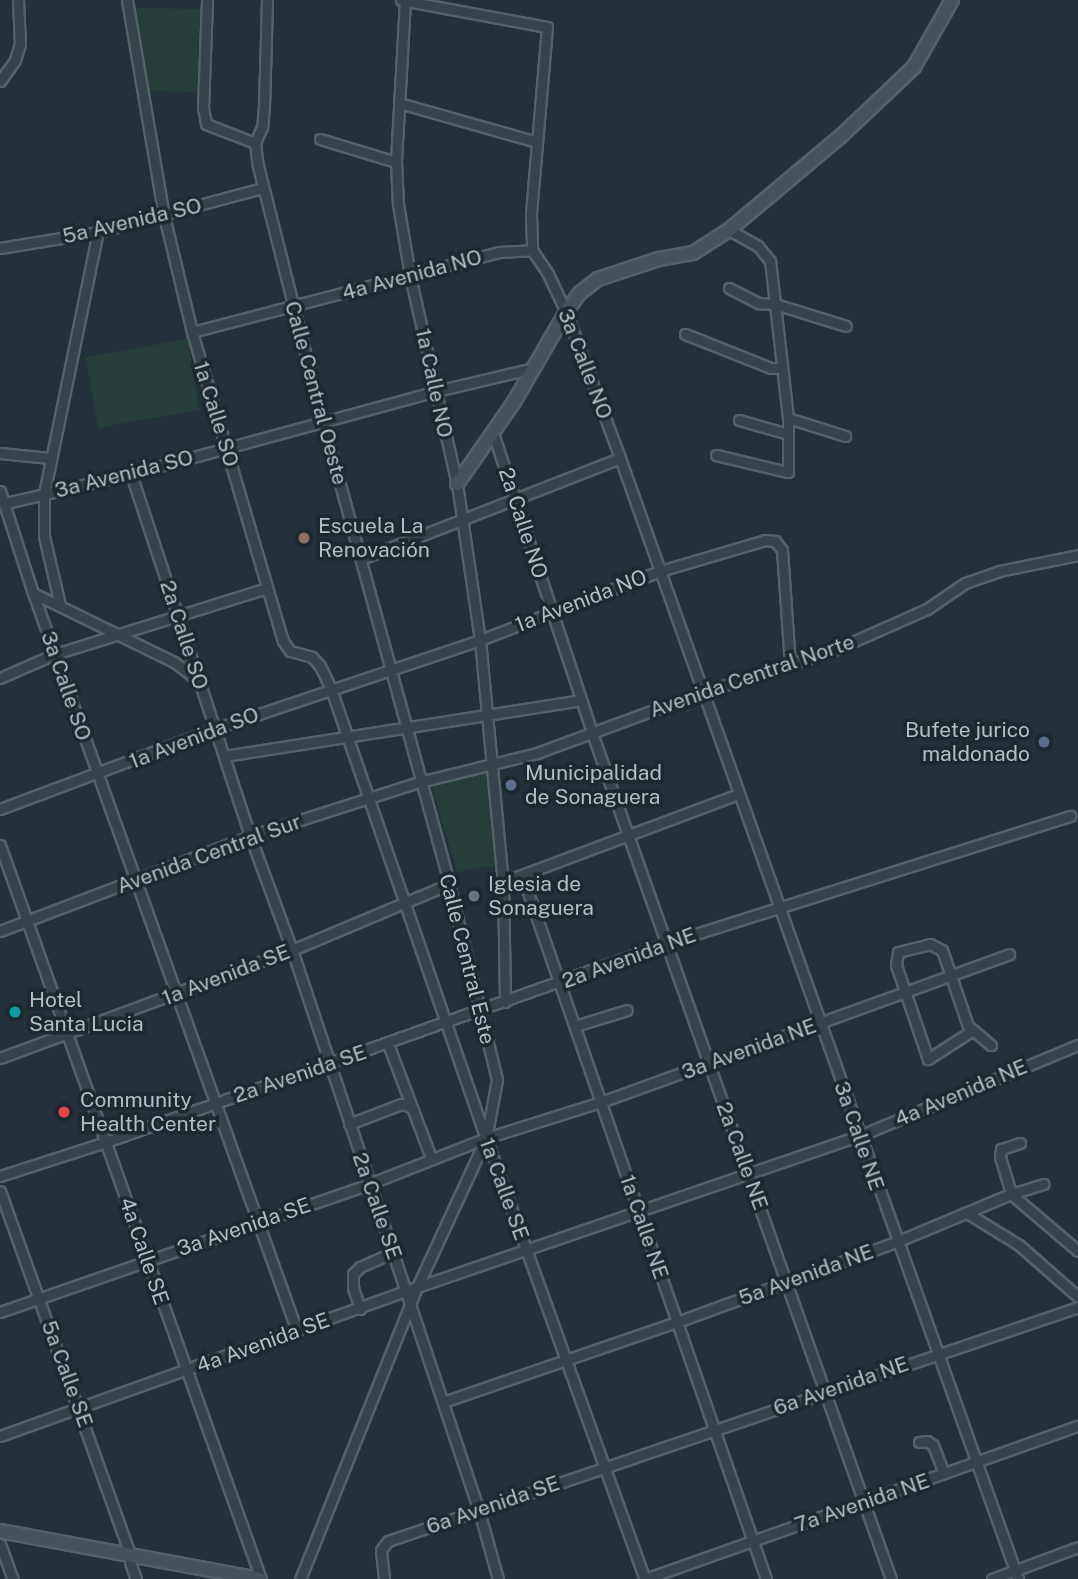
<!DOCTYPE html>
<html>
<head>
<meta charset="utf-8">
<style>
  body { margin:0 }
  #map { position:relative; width:1078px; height:1579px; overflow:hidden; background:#24313a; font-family:"Public Sans",sans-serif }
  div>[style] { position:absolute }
  .green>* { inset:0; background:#273d3a; transform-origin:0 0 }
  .roads { filter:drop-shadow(2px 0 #556168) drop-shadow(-2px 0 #556168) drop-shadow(0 2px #556168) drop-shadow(0 -2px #556168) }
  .street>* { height:9px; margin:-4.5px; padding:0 4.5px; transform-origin:4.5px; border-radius:4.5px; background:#37434a }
  .secondary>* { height:12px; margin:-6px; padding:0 6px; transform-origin:6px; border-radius:6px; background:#46535d }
  .dots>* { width:19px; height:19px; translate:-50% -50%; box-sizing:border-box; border:4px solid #1d282f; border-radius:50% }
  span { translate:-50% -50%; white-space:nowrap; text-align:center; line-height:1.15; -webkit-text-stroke:7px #1d282f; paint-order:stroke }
  .street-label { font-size:21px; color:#b3bec6 }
  .poi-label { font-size:21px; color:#b3bec6 }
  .left { translate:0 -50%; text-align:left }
  .right { translate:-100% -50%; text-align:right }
</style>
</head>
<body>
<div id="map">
  <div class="green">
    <div style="clip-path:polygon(136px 8px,202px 9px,200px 92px,149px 91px)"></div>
    <div style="left:187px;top:339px;width:72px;height:103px;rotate:80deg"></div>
    <div style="clip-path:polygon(488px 769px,497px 865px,457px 872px,431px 784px)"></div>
  </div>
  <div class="roads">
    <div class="street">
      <div style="left:127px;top:0;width:219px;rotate:80.3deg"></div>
      <div style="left:164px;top:216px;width:119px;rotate:76.4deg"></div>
      <div style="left:192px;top:332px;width:322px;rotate:73.6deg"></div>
      <div style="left:283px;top:641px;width:12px;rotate:55deg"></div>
      <div style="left:290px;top:651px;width:23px;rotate:15deg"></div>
      <div style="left:312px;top:657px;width:12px;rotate:48deg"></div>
      <div style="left:320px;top:666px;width:25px;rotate:64deg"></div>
      <div style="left:331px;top:689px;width:475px;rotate:71deg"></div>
      <div style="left:486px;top:1138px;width:469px;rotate:70.2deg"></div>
      <div style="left:207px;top:0;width:108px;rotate:92.1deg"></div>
      <div style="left:203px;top:108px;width:16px;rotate:79deg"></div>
      <div style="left:206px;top:124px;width:53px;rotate:21.2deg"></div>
      <div style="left:267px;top:0;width:106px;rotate:91.6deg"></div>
      <div style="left:264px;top:106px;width:21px;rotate:95deg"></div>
      <div style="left:262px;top:127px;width:17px;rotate:114deg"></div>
      <div style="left:255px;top:143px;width:23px;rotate:83deg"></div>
      <div style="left:258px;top:166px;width:264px;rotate:75.8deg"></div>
      <div style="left:323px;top:422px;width:479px;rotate:74.7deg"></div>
      <div style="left:449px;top:884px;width:202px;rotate:76.2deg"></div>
      <div style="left:497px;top:1080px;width:59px;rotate:100.7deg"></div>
      <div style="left:486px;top:1138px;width:164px;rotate:114.8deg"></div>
      <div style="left:417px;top:1287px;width:315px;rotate:111.8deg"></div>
      <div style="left:401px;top:0;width:148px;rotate:10.5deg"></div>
      <div style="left:547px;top:27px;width:189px;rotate:94.9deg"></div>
      <div style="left:531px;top:215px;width:35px;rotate:88deg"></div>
      <div style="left:532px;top:250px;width:29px;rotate:56deg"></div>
      <div style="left:548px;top:274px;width:42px;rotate:64.7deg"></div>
      <div style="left:566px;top:312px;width:156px;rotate:69.7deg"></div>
      <div style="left:620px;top:458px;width:1190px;rotate:70.45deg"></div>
      <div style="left:405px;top:0;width:162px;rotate:93.2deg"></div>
      <div style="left:396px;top:162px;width:42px;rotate:87.3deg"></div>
      <div style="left:398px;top:204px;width:73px;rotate:80.5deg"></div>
      <div style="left:410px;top:276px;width:213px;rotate:77.3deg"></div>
      <div style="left:457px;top:484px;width:158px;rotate:81.6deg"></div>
      <div style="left:480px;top:640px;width:243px;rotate:84.6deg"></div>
      <div style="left:503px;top:882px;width:120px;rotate:89deg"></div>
      <div style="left:0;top:81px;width:26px;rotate:-54deg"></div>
      <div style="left:15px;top:60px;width:17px;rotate:-73deg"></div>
      <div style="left:20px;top:44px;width:44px;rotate:-92.6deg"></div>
      <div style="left:399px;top:103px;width:143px;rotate:15.8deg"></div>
      <div style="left:320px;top:139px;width:79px;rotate:16.8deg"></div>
      <div style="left:0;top:248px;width:99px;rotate:-9.3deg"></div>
      <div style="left:98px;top:232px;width:170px;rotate:-15deg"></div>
      <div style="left:729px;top:288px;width:34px;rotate:27deg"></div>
      <div style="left:759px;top:303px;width:16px;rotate:4deg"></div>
      <div style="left:775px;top:304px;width:74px;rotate:17.2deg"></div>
      <div style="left:192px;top:332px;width:317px;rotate:-14.6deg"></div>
      <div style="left:499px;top:252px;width:33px;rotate:-3deg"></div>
      <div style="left:685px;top:334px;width:92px;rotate:21.6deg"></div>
      <div style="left:771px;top:368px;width:11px"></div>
      <div style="left:788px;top:418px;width:60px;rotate:17.5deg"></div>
      <div style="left:739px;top:420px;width:51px;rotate:15.9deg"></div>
      <div style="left:493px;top:433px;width:316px;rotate:71.7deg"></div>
      <div style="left:592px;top:733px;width:897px;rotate:70.54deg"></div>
      <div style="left:0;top:453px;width:50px;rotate:5.7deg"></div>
      <div style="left:716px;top:455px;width:74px;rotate:13.3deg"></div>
      <div style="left:788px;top:472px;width:54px;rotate:-90deg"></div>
      <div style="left:788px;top:418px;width:158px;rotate:-96.5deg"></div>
      <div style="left:770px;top:261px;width:19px;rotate:-129deg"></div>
      <div style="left:758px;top:246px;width:33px;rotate:-151deg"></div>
      <div style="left:131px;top:474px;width:381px;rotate:71.8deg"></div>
      <div style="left:250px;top:836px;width:121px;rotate:69.8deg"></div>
      <div style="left:292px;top:950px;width:591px;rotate:71.57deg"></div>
      <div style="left:479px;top:1511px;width:71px;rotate:74.4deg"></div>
      <div style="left:0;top:491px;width:107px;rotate:72.1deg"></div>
      <div style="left:33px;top:593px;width:784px;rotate:70.32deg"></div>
      <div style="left:6px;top:503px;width:128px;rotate:-13.1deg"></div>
      <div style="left:131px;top:474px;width:316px;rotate:-15.2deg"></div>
      <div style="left:436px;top:391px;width:101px;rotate:-13.2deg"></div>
      <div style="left:361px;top:559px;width:278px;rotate:-21.3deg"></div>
      <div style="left:33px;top:593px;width:157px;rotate:26.1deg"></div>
      <div style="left:174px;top:662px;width:30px;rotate:37deg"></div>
      <div style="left:60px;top:605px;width:71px;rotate:-103.1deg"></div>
      <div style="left:44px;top:536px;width:42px;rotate:-90deg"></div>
      <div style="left:44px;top:494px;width:268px;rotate:-78.4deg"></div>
      <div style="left:0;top:678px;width:60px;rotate:-23.6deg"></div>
      <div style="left:55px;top:654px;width:222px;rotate:-17.3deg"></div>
      <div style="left:224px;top:756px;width:361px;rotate:-8.9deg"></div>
      <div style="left:0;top:809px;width:228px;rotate:-20.5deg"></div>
      <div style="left:214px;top:729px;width:280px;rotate:-18.5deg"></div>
      <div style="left:480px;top:640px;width:193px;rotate:-21deg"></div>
      <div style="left:660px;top:571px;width:109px;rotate:-16.4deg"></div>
      <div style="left:765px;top:540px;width:10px;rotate:6deg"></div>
      <div style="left:775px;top:541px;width:11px;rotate:52deg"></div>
      <div style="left:782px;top:550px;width:114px;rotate:86deg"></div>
      <div style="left:0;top:845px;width:779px;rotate:70.43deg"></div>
      <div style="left:522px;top:875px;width:745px;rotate:70.88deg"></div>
      <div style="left:503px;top:882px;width:251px;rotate:-20.5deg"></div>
      <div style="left:0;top:931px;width:267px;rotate:-20.8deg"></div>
      <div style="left:250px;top:836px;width:177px;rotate:-17.7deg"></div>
      <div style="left:419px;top:782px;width:122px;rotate:-13.8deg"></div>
      <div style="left:537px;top:753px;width:177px;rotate:-20.2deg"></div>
      <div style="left:703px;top:692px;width:135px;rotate:-17.6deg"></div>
      <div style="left:832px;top:651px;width:104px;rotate:-23.9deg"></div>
      <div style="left:927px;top:609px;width:46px;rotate:-34.4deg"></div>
      <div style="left:965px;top:583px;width:36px;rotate:-19deg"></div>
      <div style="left:999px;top:571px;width:81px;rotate:-11.4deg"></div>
      <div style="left:575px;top:1026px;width:54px;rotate:-17.1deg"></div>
      <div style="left:973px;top:1030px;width:54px;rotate:147.2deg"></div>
      <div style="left:928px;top:1059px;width:99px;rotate:-108.8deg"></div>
      <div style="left:896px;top:965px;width:13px;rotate:-81deg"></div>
      <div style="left:898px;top:952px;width:33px;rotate:-14deg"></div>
      <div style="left:930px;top:944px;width:13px;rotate:27deg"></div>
      <div style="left:942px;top:950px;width:80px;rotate:71.1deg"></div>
      <div style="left:968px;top:1026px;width:30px;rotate:40deg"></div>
      <div style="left:388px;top:1044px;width:122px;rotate:69.3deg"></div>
      <div style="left:0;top:1058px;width:311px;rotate:-20.3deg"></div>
      <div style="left:292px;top:950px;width:170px;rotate:-22.8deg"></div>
      <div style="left:349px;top:1124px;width:56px;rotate:-21deg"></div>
      <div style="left:401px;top:1104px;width:11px;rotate:15deg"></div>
      <div style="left:1020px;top:1143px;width:20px;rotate:162deg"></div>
      <div style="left:1001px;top:1149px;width:8px;rotate:97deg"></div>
      <div style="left:1000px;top:1157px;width:39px;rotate:73deg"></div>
      <div style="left:1011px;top:1194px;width:88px;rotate:40.4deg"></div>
      <div style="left:0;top:1176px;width:111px;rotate:-17.8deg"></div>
      <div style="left:106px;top:1142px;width:595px;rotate:-19.53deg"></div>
      <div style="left:667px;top:943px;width:423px;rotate:-17.5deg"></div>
      <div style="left:0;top:1191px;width:389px;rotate:70.3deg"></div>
      <div style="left:967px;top:1213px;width:61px;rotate:31.6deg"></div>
      <div style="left:1019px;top:1245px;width:79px;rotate:41.4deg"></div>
      <div style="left:360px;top:1309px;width:22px;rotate:-108deg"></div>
      <div style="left:353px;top:1288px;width:14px;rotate:-90deg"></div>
      <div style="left:353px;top:1274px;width:10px;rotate:-45deg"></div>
      <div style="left:360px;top:1267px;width:35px;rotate:-24deg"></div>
      <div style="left:0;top:1312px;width:391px;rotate:-19.1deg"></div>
      <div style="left:369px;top:1184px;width:126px;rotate:-21.5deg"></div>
      <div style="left:486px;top:1138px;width:121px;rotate:-17.4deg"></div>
      <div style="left:601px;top:1102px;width:434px;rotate:-19.9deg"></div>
      <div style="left:443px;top:1402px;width:247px;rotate:-18.9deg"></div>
      <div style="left:677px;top:1322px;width:233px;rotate:-20.1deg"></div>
      <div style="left:896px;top:1242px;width:125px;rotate:-22.7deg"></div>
      <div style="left:1011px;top:1194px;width:34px;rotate:-17deg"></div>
      <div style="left:0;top:1436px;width:443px;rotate:-19.7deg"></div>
      <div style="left:417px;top:1287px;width:467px;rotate:-18.9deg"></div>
      <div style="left:859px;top:1136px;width:237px;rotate:-22.6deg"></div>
      <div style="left:919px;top:1442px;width:8px;rotate:-7deg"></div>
      <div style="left:927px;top:1441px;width:7px;rotate:34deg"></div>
      <div style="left:933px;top:1445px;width:30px;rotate:69deg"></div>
      <div style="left:0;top:1544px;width:37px;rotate:70deg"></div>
      <div style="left:130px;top:1562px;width:18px;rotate:71deg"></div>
      <div style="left:384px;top:1579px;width:29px;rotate:-96deg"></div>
      <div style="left:381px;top:1550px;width:11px;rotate:-52deg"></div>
      <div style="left:388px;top:1541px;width:729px;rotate:-18.73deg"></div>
      <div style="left:645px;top:1579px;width:459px;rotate:-19.5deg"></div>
      <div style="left:992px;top:1579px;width:92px;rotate:-20.4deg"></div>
    </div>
    <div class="secondary">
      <div style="left:457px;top:484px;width:100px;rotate:-55.2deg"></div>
      <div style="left:514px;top:402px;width:104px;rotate:-60deg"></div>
      <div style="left:566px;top:312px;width:24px;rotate:-54deg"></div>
      <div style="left:580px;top:293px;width:23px;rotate:-38deg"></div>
      <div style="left:598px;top:279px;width:64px;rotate:-18.2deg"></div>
      <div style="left:659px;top:259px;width:35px;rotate:-10deg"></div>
      <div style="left:693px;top:253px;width:43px;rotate:-32.6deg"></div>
      <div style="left:729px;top:230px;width:145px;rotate:-40deg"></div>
      <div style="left:840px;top:137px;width:102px;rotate:-43.4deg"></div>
      <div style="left:914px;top:67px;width:77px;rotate:-60.4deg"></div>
      <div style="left:0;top:1531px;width:264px;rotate:10.5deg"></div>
    </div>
  </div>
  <div class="dots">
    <div style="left:304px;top:538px;background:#8d6e63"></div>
    <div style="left:1044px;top:742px;background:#5c6f8a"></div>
    <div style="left:511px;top:785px;background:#5c6f8a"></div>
    <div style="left:474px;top:896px;background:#6b7280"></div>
    <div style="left:15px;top:1012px;background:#0f9aa8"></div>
    <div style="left:64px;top:1112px;background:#e0444e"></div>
  </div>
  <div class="street-label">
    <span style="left:132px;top:221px;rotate:-13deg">5a Avenida SO</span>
    <span style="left:412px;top:275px;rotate:-15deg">4a Avenida NO</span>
    <span style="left:585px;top:364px;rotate:69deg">3a Calle NO</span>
    <span style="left:434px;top:383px;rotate:78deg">1a Calle NO</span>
    <span style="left:316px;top:393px;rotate:75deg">Calle Central Oeste</span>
    <span style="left:216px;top:414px;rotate:73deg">1a Calle SO</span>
    <span style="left:124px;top:474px;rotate:-14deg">3a Avenida SO</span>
    <span style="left:523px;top:523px;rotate:72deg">2a Calle NO</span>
    <span style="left:581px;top:601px;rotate:-21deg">1a Avenida NO</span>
    <span style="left:184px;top:635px;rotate:72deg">2a Calle SO</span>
    <span style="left:752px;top:676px;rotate:-19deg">Avenida Central Norte</span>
    <span style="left:66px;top:686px;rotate:71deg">3a Calle SO</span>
    <span style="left:194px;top:738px;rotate:-21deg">1a Avenida SO</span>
    <span style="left:209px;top:854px;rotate:-20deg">Avenida Central Sur</span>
    <span style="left:629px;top:958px;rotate:-20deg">2a Avenida NE</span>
    <span style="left:467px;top:959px;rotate:76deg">Calle Central Este</span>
    <span style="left:226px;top:975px;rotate:-21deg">1a Avenida SE</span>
    <span style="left:749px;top:1049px;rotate:-20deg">3a Avenida NE</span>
    <span style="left:300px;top:1074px;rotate:-19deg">2a Avenida SE</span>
    <span style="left:961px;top:1093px;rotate:-23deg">4a Avenida NE</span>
    <span style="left:859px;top:1136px;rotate:71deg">3a Calle NE</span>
    <span style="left:742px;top:1156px;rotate:70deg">2a Calle NE</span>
    <span style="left:504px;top:1189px;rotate:70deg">1a Calle SE</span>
    <span style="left:377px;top:1206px;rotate:71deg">2a Calle SE</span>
    <span style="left:244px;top:1227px;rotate:-19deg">3a Avenida SE</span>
    <span style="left:644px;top:1227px;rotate:71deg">1a Calle NE</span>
    <span style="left:144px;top:1251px;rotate:71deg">4a Calle SE</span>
    <span style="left:806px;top:1275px;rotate:-20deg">5a Avenida NE</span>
    <span style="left:263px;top:1343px;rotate:-20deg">4a Avenida SE</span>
    <span style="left:67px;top:1374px;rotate:70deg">5a Calle SE</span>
    <span style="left:841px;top:1386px;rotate:-19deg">6a Avenida NE</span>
    <span style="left:862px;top:1503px;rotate:-19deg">7a Avenida NE</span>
    <span style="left:493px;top:1505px;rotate:-19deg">6a Avenida SE</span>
  </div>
  <div class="poi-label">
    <span class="left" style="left:318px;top:538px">Escuela La<br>Renovación</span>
    <span class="right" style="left:1030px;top:742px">Bufete jurico<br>maldonado</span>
    <span class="left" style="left:525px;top:785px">Municipalidad<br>de Sonaguera</span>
    <span class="left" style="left:488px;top:896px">Iglesia de<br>Sonaguera</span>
    <span class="left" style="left:29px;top:1012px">Hotel<br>Santa Lucia</span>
    <span class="left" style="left:80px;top:1112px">Community<br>Health Center</span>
  </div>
</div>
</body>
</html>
